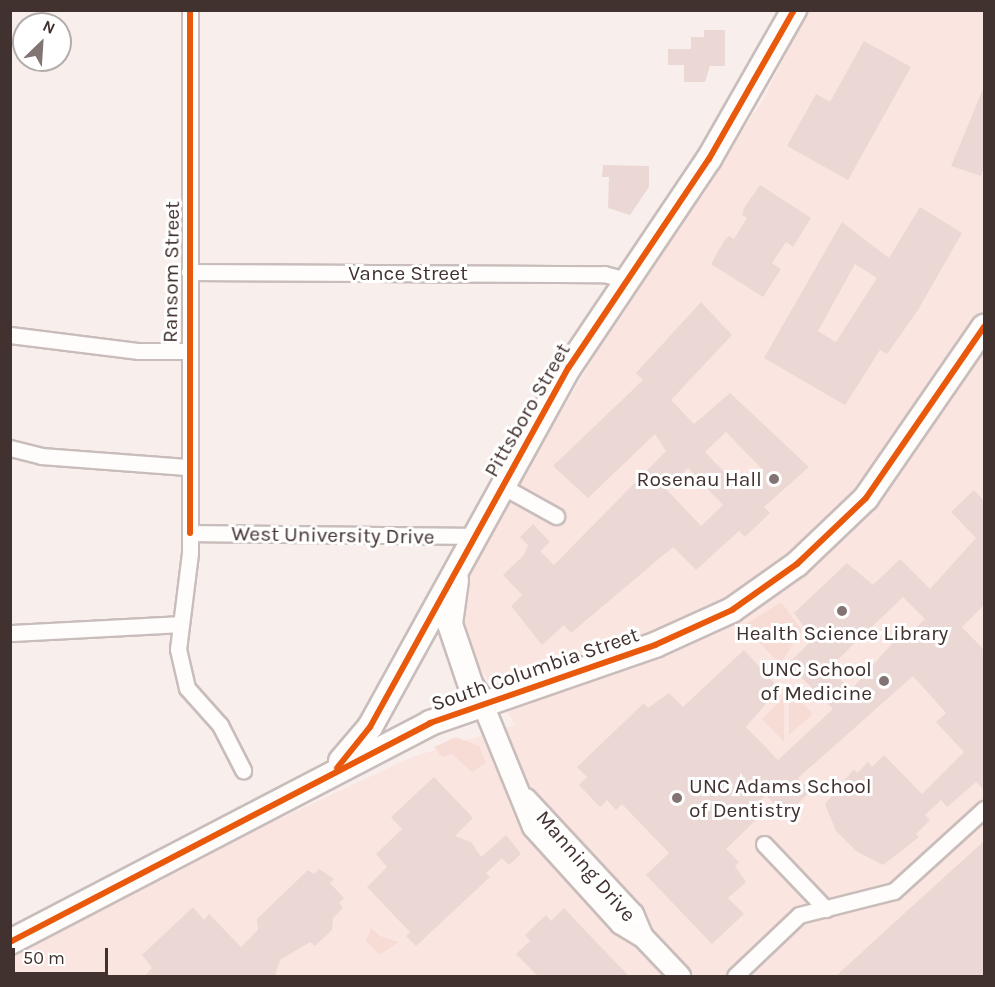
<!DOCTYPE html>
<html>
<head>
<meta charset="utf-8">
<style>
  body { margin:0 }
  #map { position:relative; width:995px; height:987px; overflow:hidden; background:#f8efed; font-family:Karla,sans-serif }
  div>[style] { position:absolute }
  .built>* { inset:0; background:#fae5e1 }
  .green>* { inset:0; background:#f7dcd6 }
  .building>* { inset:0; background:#ebd7d4 }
  .roads { filter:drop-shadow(2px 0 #c9bdbb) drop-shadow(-2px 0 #c9bdbb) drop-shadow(0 2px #c9bdbb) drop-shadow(0 -2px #c9bdbb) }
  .minor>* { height:15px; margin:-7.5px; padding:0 7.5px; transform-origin:7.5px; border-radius:7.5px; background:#fefdfc }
  .tertiary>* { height:20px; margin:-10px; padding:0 10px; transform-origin:10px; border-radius:10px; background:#fefdfc }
  .primary>* { height:24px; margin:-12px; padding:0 12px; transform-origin:12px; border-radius:12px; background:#fefdfc }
  .cycleway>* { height:6px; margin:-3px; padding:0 3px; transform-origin:3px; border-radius:3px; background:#e8590c }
  .dots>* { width:16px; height:16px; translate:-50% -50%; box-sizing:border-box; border:3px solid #fff; border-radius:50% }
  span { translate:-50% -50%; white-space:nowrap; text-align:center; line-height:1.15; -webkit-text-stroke:6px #fff; paint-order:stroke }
  .street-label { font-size:21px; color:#42322f }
  .poi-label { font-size:21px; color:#42322f }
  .right { translate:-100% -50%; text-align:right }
  .left { translate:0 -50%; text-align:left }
  .frame { position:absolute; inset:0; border:12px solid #42322f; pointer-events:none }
  .north { position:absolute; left:12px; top:12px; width:60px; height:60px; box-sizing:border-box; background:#fff; border:2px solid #b3adac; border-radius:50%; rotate:25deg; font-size:16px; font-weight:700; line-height:24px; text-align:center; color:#42322f }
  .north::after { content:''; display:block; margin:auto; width:21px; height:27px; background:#827472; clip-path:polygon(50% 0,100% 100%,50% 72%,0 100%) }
  .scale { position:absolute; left:12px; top:948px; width:96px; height:27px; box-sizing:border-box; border:3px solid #42322f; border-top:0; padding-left:8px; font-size:18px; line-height:21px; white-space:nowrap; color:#42322f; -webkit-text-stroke:4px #fff; paint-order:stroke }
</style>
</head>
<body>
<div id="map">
  <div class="built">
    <div style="clip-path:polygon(807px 11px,984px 11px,984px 976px,11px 976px,10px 960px,170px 870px,412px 757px,515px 725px,474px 658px,465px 620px,473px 559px,619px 315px,763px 100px)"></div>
  </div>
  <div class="green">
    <div style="clip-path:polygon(781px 602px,802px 630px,780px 664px,743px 626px)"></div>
    <div style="clip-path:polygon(791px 691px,813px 714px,789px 735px,789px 692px)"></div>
    <div style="clip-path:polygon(784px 697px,784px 742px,762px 719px)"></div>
    <div style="clip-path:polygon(456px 737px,479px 746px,486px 763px,472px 772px,452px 754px,442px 757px,434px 747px)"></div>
    <div style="clip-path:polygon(371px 928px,380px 936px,399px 942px,380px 955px,366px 941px)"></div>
  </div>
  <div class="building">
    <div style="clip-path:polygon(704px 30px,725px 30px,725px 66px,710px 66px,705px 82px,684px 82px,684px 65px,668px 65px,668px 49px,691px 49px,691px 37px,704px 37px)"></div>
    <div style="clip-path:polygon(864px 41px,911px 67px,848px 180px,787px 146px,816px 94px,830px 102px)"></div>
    <div style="clip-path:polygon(983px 89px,984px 165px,981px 176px,951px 166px)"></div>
    <div style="clip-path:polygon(603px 165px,649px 166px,649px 187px,630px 215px,608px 208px,609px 177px,602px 177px)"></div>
    <div style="clip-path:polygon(760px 185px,811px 218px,793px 247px,786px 242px,772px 263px,781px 269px,763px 297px,711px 264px,724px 241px,729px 236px,734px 239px,747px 218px,742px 215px,744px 208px)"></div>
    <div style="clip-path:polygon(evenodd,920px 207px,962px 233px,918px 310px,887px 354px,880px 350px,845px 405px,764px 358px,842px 222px,889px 258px,920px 207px,855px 264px,877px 278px,836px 342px,818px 331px,855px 264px)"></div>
    <div style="clip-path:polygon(evenodd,701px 302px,732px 335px,671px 400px,694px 424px,730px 393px,809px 467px,764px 507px,770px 513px,745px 537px,739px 531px,696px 570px,673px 547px,571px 633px,564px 625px,542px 645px,511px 606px,522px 595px,503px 575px,524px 555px,528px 545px,520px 537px,533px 524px,550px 542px,540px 551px,554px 565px,666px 451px,655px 434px,588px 498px,553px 466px,643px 380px,636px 373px,701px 302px,726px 432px,762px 469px,741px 489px,705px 452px,726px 432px,701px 302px,688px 468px,723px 505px,701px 526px,666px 489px,688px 468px)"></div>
    <div style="clip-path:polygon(evenodd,974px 490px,984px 501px,984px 605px,962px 627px,984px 650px,984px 790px,976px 782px,947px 807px,941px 800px,925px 815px,930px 820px,916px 834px,919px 837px,883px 865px,856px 851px,836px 831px,825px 804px,854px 769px,857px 773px,868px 762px,872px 767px,884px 755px,922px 794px,964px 752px,936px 722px,946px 713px,913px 676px,798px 778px,811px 791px,785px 816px,766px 795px,749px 811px,757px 819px,726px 849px,739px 862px,735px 866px,746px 882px,728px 898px,744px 914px,712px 944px,646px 875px,669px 853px,622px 804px,616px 810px,607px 800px,600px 807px,579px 785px,587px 777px,577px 767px,644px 703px,648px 708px,669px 693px,683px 707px,744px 650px,779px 688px,746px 727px,778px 760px,833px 709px,788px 664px,813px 639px,794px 613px,847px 563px,873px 585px,900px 559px,930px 589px,976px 538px,951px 512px,974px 490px,903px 597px,925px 619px,900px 643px,896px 639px,851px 690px,829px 668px,903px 597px)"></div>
    <div style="clip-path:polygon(434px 777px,473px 818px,455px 836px,471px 842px,481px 857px,506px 835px,521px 854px,509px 865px,502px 858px,486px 873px,490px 877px,416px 946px,406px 936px,410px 932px,367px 887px,387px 867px,376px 854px,402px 829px,391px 817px)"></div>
    <div style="clip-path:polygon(984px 841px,984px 976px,836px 976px,885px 931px)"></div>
    <div style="clip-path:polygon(319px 869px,334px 879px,330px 883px,344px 898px,339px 903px,343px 908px,333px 918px,332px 930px,315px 946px,310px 942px,280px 960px,275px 976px,145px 976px,152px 968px,142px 955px,193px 907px,204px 920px,209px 914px,241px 947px,258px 930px,257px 919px,308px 870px,314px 874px)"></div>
    <div style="clip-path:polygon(564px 908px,597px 943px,629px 976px,538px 976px,516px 954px,530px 941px,525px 935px,546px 915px,551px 921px)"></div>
  </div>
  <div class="roads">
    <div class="minor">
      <div style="left:190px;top:10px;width:543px;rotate:90deg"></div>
      <div style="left:190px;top:553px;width:97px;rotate:97.1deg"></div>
      <div style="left:178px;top:649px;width:40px;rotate:77deg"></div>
      <div style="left:187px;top:688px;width:50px;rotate:48.3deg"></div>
      <div style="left:220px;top:725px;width:51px;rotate:62.9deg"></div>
      <div style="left:189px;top:272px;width:415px;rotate:0.3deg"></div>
      <div style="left:604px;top:274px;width:23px;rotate:15deg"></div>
      <div style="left:10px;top:335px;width:130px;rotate:7.1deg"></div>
      <div style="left:139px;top:351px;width:48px"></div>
      <div style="left:10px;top:448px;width:32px;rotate:14deg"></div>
      <div style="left:41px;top:456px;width:146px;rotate:4.3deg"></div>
      <div style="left:502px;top:486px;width:62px;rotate:29.1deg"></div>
      <div style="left:190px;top:533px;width:285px;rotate:0.6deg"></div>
      <div style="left:10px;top:633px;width:170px;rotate:-3deg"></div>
      <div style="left:764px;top:844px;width:90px;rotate:46.4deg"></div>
      <div style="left:735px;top:976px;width:88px;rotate:-43.6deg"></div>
      <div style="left:799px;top:915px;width:98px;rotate:-14.2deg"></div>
      <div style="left:894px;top:891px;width:122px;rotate:-42.3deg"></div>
    </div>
    <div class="tertiary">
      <div style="left:482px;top:702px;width:135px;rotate:67.8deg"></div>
      <div style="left:533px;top:827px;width:131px;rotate:47.8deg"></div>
      <div style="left:621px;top:924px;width:26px;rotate:31deg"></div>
      <div style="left:643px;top:937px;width:54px;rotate:46.5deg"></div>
      <div style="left:526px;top:799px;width:157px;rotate:47.1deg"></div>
      <div style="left:633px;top:914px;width:25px;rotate:67deg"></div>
    </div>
    <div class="primary">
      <div style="left:456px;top:580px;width:44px;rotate:97.8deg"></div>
      <div style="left:450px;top:624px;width:65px;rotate:71.3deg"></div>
      <div style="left:471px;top:686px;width:19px;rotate:55deg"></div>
      <div style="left:341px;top:761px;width:45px;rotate:-49.5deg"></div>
      <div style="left:370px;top:727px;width:411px;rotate:-61.1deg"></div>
      <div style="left:569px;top:367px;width:251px;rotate:-56.1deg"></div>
      <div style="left:709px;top:159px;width:172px;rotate:-60.3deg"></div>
      <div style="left:10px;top:942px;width:474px;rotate:-27.5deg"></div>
      <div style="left:430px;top:723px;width:238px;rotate:-19.1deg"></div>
      <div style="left:655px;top:645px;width:85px;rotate:-24.4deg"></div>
      <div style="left:732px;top:610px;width:80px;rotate:-35.3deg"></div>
      <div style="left:797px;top:564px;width:95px;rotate:-43.7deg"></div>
      <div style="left:866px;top:498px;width:208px;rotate:-55.4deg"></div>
    </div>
  </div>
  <div class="cycleway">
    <div style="left:190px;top:10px;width:523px;rotate:90deg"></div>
    <div style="left:337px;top:768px;width:53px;rotate:-51.2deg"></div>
    <div style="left:370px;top:727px;width:411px;rotate:-61.1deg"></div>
    <div style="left:569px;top:367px;width:251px;rotate:-56.1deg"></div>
    <div style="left:709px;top:159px;width:172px;rotate:-60.3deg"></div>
    <div style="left:10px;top:942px;width:474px;rotate:-27.5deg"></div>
    <div style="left:430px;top:723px;width:238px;rotate:-19.1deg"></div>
    <div style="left:655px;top:645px;width:85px;rotate:-24.4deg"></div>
    <div style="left:732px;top:610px;width:80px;rotate:-35.3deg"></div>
    <div style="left:797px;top:564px;width:95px;rotate:-43.7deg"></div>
    <div style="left:866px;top:498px;width:208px;rotate:-55.4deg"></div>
  </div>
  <div class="dots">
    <div style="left:774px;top:479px;background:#827472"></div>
    <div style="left:842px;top:611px;background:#827472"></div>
    <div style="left:884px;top:681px;background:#827472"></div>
    <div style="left:677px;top:798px;background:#827472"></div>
  </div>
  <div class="street-label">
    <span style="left:171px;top:272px;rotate:-89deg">Ransom Street</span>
    <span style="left:408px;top:273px">Vance Street</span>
    <span style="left:527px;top:410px;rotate:-60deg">Pittsboro Street</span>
    <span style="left:333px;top:535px;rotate:1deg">West University Drive</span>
    <span style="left:535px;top:669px;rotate:-19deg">South Columbia Street</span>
    <span style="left:586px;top:866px;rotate:49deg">Manning Drive</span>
  </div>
  <div class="poi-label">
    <span class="right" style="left:762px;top:479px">Rosenau Hall</span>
    <span style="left:842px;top:633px">Health Science Library</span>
    <span class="right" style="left:872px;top:681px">UNC School<br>of Medicine</span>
    <span class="left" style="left:689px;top:798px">UNC Adams School<br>of Dentistry</span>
  </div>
  <div class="frame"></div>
  <div class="north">N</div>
  <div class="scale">50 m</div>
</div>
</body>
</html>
